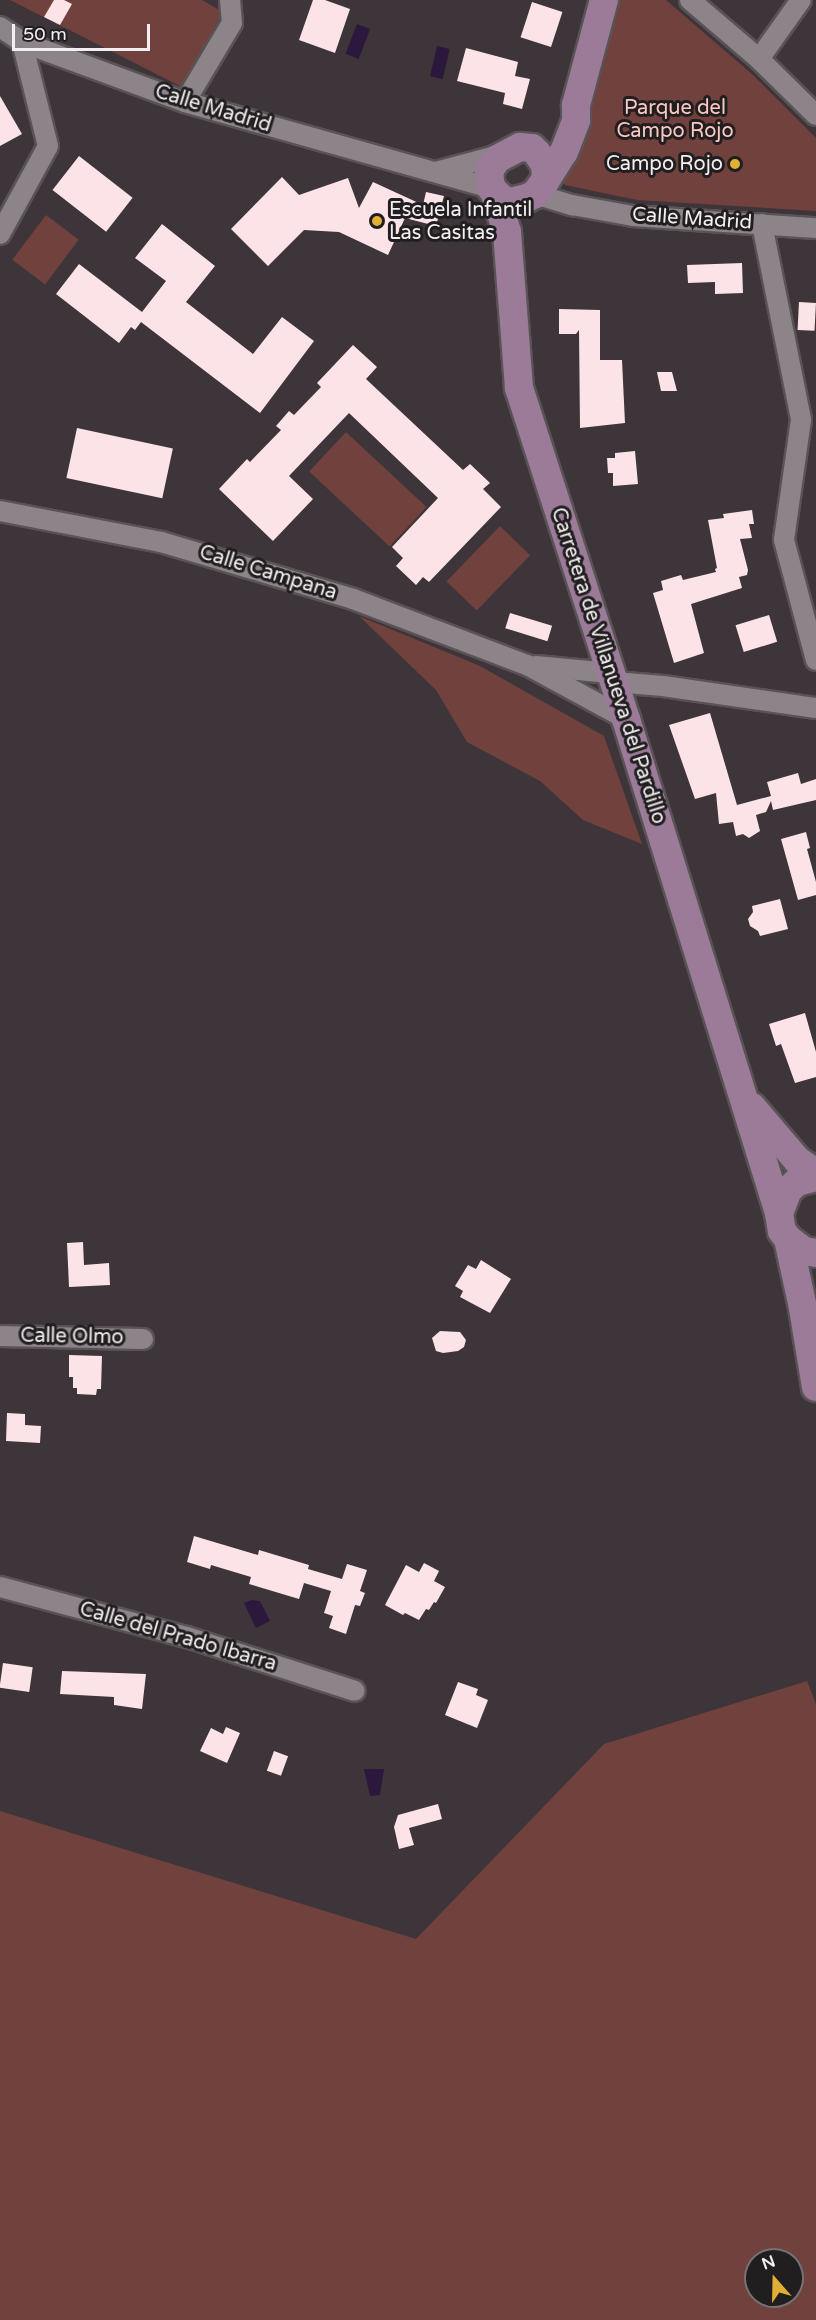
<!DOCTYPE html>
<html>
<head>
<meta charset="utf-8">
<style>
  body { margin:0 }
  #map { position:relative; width:816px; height:2320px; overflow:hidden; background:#3d3539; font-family:"Varela Round",sans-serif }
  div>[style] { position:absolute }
  .green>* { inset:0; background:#70413d; transform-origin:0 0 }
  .water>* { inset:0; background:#2b183c; transform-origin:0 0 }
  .building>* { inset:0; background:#fce3e7; transform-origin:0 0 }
  .roads { filter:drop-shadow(2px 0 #595356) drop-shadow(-2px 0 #595356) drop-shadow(0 2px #595356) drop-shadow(0 -2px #595356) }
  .street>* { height:20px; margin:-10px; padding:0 10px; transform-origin:10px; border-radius:10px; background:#8c8488 }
  .secondary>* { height:28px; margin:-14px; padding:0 14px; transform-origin:14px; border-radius:14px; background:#9b7b98 }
  .dots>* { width:16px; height:16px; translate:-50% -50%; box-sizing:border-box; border:3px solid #211e20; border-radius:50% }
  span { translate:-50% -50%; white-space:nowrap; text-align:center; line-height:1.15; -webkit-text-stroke:6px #211e20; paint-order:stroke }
  .park-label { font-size:20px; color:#fcc8c2 }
  .street-label { font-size:20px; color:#f3eef1 }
  .poi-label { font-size:20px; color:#f3eef1 }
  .right { translate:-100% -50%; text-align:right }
  .left { translate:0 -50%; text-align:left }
  .north { position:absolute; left:744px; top:2248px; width:60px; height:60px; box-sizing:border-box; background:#211e20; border:2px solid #757174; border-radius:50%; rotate:340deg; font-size:16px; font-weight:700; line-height:24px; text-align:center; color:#f3eef1 }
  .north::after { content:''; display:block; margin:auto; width:21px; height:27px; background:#e1af34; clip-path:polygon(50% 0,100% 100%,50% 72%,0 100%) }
  .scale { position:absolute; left:12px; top:24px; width:138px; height:27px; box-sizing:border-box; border:3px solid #f3eef1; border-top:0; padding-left:8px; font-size:18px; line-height:21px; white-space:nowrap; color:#f3eef1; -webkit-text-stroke:4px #211e20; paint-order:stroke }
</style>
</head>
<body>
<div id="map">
  <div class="green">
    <div style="clip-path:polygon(10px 0,202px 0,223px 12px,182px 87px)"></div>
    <div style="clip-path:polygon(619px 0,666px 0,753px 75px,816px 138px,816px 211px,637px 200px,565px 185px,562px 179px,594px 101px)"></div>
    <div style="left:46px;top:215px;width:41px;height:56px;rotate:37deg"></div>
    <div style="left:346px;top:432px;width:110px;height:54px;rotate:43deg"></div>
    <div style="left:500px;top:526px;width:42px;height:77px;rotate:44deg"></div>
    <div style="clip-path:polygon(359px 616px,480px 666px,604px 736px,642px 844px,583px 820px,540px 781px,467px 742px,436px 690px)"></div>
    <div style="clip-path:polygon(evenodd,807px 1681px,816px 1704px,816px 2320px,0 2320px,0 1811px,416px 1939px,604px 1744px,807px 1681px,756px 2260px,792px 2260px,792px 2296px,756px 2296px,756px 2260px)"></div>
  </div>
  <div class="water">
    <div style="left:357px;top:24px;width:14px;height:32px;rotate:21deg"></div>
    <div style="left:437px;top:46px;width:13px;height:31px;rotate:13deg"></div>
    <div style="clip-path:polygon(252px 1600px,260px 1601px,270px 1621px,256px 1628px,244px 1603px)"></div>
    <div style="clip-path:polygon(364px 1769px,384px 1769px,380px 1795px,370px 1796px)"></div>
  </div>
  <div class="building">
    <div style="clip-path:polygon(54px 0,64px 0,72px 4px,60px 25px,44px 17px)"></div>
    <div style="clip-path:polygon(313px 0,325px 0,350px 9px,335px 53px,299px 40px)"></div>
    <div style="left:532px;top:2px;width:32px;height:37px;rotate:18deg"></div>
    <div style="clip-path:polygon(466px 48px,518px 62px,515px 76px,530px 79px,522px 109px,503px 104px,505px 93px,457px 81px)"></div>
    <div style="clip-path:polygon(0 96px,22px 134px,0 146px)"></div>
    <div style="left:79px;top:156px;width:68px;height:43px;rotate:38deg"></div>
    <div style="clip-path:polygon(282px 177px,299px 195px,348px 178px,359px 208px,373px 182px,423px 205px,426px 192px,444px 196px,436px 226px,405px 218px,388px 255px,339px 232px,304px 230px,268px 266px,231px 229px)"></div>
    <div style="clip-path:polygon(162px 224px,215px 266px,186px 302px,253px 354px,282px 317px,314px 341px,260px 413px,141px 322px,135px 330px,131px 327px,119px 343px,56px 294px,79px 264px,142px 312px,166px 281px,135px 258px)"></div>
    <div style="clip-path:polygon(742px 263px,743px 293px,715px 294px,715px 282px,688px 283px,687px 265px)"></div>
    <div style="left:799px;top:302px;width:17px;height:28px;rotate:3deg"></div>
    <div style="clip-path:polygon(559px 309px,600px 310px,600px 360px,622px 360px,625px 423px,580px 428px,579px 330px,576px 334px,559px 334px)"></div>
    <div style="clip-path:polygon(353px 345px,377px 367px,366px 379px,463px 470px,470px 464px,490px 483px,483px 489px,501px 507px,429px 582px,423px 577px,416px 585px,396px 566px,403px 558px,392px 547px,438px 498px,349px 413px,289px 476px,313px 499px,273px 541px,219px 489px,247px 459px,250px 462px,281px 430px,276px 426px,289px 411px,294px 415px,321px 387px,317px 383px)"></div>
    <div style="clip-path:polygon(657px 372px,672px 372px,677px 391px,661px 391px)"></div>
    <div style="left:77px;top:428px;width:98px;height:51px;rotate:12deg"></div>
    <div style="clip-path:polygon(635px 451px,638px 484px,613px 486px,613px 473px,608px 473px,607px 458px,615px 458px,615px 453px)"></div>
    <div style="clip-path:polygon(752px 510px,754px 524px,749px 524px,752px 538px,740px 539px,748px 570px,747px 575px,739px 577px,742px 588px,691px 604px,704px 653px,674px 663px,653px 593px,663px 590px,661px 581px,681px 575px,683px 580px,716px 572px,715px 569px,717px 568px,708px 520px,724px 518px,723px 514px)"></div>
    <div style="left:510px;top:613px;width:44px;height:16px;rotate:17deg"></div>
    <div style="left:769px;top:615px;width:28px;height:35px;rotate:73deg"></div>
    <div style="clip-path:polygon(710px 713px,737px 805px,771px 796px,767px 782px,798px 773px,801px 784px,816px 779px,816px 800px,773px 810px,771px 801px,766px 812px,756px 815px,760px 831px,749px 838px,743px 834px,736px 836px,733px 822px,719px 824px,716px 793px,695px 799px,669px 725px)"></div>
    <div style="clip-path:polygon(806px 832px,810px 848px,807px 849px,816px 882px,816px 895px,798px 900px,781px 839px)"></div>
    <div style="clip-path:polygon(780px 899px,788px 929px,760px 936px,758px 931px,750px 926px,748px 919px,753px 912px,752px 906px)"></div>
    <div style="clip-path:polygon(805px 1013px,816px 1052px,816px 1077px,795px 1083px,781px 1044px,776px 1046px,769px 1024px)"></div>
    <div style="clip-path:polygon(83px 1242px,84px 1265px,109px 1263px,110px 1285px,69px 1287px,67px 1243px)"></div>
    <div style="clip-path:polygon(481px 1260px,511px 1279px,490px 1313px,460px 1297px,463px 1291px,455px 1286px,468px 1265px,476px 1269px)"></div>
    <div style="clip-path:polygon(440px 1331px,460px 1332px,466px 1340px,464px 1347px,458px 1351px,443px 1353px,436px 1351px,432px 1338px)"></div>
    <div style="clip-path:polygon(69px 1355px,102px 1356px,101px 1389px,97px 1389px,96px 1395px,77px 1394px,77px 1388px,73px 1388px,73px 1377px,69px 1377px)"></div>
    <div style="clip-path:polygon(7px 1413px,25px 1414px,25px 1425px,41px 1426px,40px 1443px,6px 1441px)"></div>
    <div style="clip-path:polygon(194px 1536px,258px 1555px,259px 1550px,309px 1565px,308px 1569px,342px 1579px,347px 1564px,367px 1570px,360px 1591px,365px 1593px,360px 1606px,355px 1605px,346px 1634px,329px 1628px,333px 1616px,324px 1613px,331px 1591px,304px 1583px,299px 1599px,249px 1584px,251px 1577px,211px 1565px,210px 1569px,187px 1562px)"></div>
    <div style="clip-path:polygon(424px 1563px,439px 1571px,434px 1581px,445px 1587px,436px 1603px,434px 1602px,429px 1610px,426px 1609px,419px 1620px,405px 1613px,403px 1615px,385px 1605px,406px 1565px,419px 1572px)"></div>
    <div style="left:3px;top:1663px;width:30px;height:25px;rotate:8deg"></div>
    <div style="clip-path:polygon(62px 1671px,146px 1674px,142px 1709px,114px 1705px,114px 1697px,60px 1694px)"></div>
    <div style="clip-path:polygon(458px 1682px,478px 1689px,476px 1695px,488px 1700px,477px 1728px,445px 1715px)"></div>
    <div style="clip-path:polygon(226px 1727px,240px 1733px,227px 1763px,200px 1751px,211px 1728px,223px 1734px)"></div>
    <div style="left:274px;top:1751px;width:15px;height:21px;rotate:20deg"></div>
    <div style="clip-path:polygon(438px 1804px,442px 1819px,409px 1828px,414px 1845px,399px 1849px,394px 1827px,398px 1815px)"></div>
  </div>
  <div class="roads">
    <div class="street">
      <div style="left:690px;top:0;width:91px;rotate:40.5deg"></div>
      <div style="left:759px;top:59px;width:80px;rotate:44.5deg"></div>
      <div style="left:0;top:27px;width:27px;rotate:34deg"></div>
      <div style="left:22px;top:42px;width:174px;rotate:20.2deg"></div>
      <div style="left:185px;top:102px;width:318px;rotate:15.7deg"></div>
      <div style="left:759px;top:59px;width:72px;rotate:-54.6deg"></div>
      <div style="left:185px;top:102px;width:92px;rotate:-59.3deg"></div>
      <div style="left:232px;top:23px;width:23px;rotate:-95deg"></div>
      <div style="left:436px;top:172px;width:69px;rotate:-15deg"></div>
      <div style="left:535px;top:194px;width:39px;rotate:17deg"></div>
      <div style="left:572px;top:205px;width:62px;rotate:10.2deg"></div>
      <div style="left:633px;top:216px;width:183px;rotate:3.8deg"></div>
      <div style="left:762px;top:224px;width:200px;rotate:78.7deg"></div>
      <div style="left:801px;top:420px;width:121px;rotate:98.1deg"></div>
      <div style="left:784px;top:540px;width:124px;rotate:75.1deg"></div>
      <div style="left:0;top:234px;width:100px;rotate:-61.4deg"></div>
      <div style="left:48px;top:146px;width:107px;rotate:-104deg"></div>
      <div style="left:0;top:511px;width:164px;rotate:10.9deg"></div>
      <div style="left:161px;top:542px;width:200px;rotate:16.5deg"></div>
      <div style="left:353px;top:599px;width:186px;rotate:20.8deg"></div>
      <div style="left:527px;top:665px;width:113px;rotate:28.6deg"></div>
      <div style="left:536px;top:666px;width:74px;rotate:5.4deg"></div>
      <div style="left:614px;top:682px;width:49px;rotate:4.7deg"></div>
      <div style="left:663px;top:686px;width:155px;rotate:8.2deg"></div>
      <div style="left:0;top:1336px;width:143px;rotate:1.2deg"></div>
      <div style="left:0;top:1587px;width:194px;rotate:15deg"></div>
      <div style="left:187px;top:1637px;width:176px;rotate:17.8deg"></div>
    </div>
    <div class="secondary">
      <div style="left:520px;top:147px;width:12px;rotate:5deg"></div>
      <div style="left:532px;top:148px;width:7px;rotate:45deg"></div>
      <div style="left:537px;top:153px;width:14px;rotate:56deg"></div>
      <div style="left:545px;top:165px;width:14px;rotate:86deg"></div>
      <div style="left:546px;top:179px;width:19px;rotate:126deg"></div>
      <div style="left:535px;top:194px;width:9px;rotate:153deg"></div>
      <div style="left:527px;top:198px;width:18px;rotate:167deg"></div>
      <div style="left:509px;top:202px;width:9px;rotate:-153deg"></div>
      <div style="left:501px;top:198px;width:14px;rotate:-135deg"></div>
      <div style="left:491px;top:188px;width:17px;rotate:-97deg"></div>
      <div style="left:489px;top:171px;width:14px;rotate:-56deg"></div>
      <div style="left:497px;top:159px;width:26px;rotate:-28deg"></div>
      <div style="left:543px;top:185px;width:39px;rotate:-58deg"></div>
      <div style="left:564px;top:152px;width:34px;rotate:-69deg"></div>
      <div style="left:576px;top:120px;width:15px;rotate:-90deg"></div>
      <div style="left:576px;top:105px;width:109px;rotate:-75.1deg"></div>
      <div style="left:494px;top:191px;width:43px;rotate:72.4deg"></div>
      <div style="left:507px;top:232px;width:156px;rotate:85.6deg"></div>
      <div style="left:519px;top:388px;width:348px;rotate:72.1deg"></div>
      <div style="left:626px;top:719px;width:517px;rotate:72.79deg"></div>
      <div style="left:752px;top:1107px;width:70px;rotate:49.7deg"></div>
      <div style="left:797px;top:1160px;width:23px;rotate:34deg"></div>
      <div style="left:816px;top:1177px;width:20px;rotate:165deg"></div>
      <div style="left:797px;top:1182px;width:12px;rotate:138deg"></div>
      <div style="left:788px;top:1190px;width:25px;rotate:111deg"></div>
      <div style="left:779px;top:1213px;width:18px;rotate:81deg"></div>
      <div style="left:782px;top:1231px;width:10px;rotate:53deg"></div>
      <div style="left:788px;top:1239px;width:20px;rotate:37deg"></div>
      <div style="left:804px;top:1251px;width:12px;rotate:9deg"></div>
      <div style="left:788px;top:1239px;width:71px;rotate:77.7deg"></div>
      <div style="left:803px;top:1308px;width:80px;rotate:80.7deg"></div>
    </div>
  </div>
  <div class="dots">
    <div style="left:735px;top:164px;background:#e1af34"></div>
    <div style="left:377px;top:221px;background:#e1af34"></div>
  </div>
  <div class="park-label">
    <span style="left:675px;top:120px">Parque del<br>Campo Rojo</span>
  </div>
  <div class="street-label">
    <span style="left:213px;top:109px;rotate:17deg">Calle Madrid</span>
    <span style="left:692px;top:219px;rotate:4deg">Calle Madrid</span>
    <span style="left:268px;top:573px;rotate:17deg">Calle Campana</span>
    <span style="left:608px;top:666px;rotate:72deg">Carretera de Villanueva del Pardillo</span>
    <span style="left:72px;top:1337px;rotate:1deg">Calle Olmo</span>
    <span style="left:178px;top:1637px;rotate:16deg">Calle del Prado Ibarra</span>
  </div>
  <div class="poi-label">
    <span class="right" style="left:723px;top:164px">Campo Rojo</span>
    <span class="left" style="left:389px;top:222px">Escuela Infantil<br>Las Casitas</span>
  </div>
  <div class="north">N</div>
  <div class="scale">50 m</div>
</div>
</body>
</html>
